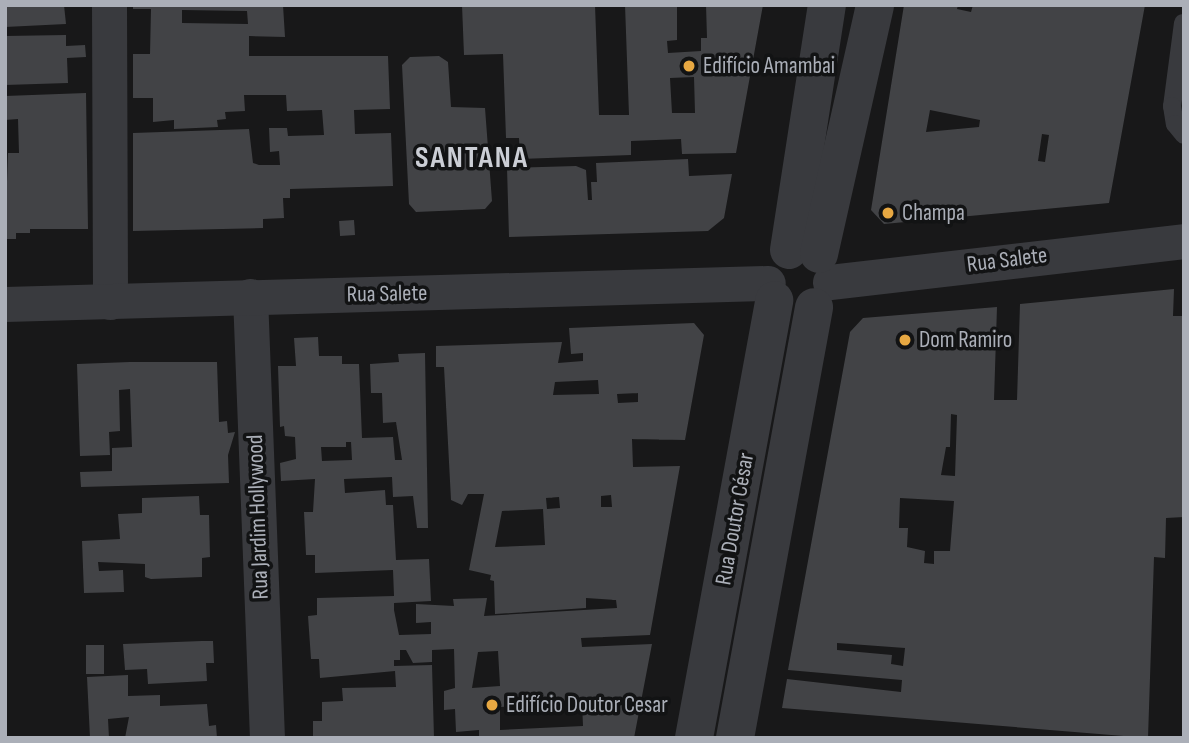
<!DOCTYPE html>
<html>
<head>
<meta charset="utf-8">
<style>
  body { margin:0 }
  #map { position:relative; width:1189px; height:743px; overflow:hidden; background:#181819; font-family:"Sofia Sans Condensed",sans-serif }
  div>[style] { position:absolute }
  .building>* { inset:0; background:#424346; transform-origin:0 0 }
  .service>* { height:18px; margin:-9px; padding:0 9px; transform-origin:9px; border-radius:9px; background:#393a3e }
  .minor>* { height:35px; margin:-17.5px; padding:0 17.5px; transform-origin:17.5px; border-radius:17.5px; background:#393a3e }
  .tertiary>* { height:38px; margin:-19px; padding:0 19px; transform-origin:19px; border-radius:19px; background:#393a3e }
  .dots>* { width:19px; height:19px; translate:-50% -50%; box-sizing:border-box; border:4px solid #121314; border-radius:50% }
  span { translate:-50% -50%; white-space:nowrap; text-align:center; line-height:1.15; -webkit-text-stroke:7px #121314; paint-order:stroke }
  .poi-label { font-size:23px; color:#abafb8 }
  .left { translate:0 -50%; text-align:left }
  .street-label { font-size:23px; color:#abafb8 }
  .district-label { font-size:30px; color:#cbced5; font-weight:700; letter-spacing:2px }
  .frame { position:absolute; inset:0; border:7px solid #abafb8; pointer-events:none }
</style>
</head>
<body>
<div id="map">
  <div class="building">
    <div style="clip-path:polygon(5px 5px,64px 5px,66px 24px,5px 27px)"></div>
    <div style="clip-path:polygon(evenodd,133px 5px,283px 5px,285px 37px,249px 36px,249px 56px,388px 56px,390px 109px,354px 110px,355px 134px,391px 133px,393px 186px,290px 189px,290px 198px,283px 198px,284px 218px,263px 219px,263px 228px,133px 231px,133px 133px,249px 129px,253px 163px,259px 165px,280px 165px,279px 151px,270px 152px,269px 128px,287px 128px,288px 136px,324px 135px,322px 110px,287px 111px,286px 95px,244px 95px,245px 111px,225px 112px,226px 119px,217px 120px,218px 127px,174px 129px,174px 120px,153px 122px,153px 98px,133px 98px,133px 54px,150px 54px,151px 9px,133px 9px,133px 5px,182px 10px,247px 11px,248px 24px,182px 23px,182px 10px)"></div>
    <div style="clip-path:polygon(evenodd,462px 5px,595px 5px,599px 115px,629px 115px,625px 5px,677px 5px,677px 40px,667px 41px,668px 53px,701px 51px,701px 38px,707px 38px,706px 5px,763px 5px,736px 153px,682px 154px,681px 139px,631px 141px,631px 155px,520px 159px,519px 138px,506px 138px,503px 54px,464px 55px,462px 5px,694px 77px,695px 113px,672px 113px,670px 78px,694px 77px)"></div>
    <div style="clip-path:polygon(evenodd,904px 5px,958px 5px,957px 9px,971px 12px,973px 5px,1145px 5px,1109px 203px,884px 224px,871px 210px,904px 5px,930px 110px,980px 120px,979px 127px,926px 132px,930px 110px,904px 5px,1042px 134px,1049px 135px,1045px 162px,1038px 161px,1042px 134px)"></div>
    <div style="clip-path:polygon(66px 35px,66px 46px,85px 45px,86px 57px,67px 58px,68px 83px,5px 85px,5px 36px)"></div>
    <div style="clip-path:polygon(439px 56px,448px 62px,451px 107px,485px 108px,492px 201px,485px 209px,416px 212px,409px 204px,402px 65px,410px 57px)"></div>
    <div style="clip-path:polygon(86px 93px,88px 229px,30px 229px,30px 233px,16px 233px,16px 239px,5px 239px,8px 153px,19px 153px,18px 119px,5px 120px,5px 96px)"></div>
    <div style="clip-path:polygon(688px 159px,689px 176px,732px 174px,724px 218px,708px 231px,509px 237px,507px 168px,576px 166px,586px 170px,588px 200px,592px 200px,591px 182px,597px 182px,596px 163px)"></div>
    <div style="left:354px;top:220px;width:15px;height:15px;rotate:86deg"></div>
    <div style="clip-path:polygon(evenodd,1174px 289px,1173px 316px,1184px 316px,1184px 517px,1166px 518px,1165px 558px,1154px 557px,1148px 738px,782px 708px,787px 679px,901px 692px,902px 680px,788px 670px,850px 332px,863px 318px,997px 307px,994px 400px,1017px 400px,1020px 304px,1174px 289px,951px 414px,957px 415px,955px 476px,941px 475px,946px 447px,950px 447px,951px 414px,1174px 289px,900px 498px,954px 501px,950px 551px,934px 551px,934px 564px,924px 563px,925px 551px,907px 547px,908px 528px,899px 528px,900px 498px,1174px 289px,837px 643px,905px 648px,903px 666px,891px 664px,892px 655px,837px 650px,837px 643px)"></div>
    <div style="clip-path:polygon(evenodd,694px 323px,704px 335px,685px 440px,632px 439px,633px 467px,680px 466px,650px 635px,581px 638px,582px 647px,652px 644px,634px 738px,479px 738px,479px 730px,456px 732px,455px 709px,444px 710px,444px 691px,455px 688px,454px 649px,432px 650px,432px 662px,413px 663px,406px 650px,400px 650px,400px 660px,394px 660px,394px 666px,432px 665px,434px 738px,313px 738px,313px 721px,322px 721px,322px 702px,343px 701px,342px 688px,396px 687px,395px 671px,320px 678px,319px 659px,311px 659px,308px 616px,317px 615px,317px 598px,394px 596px,393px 570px,315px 573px,315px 555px,306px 555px,304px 512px,313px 512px,315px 479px,281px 481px,280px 463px,296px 459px,295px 437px,285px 436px,284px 426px,280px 427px,278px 366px,296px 366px,294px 338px,318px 337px,319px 356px,342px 356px,342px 364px,359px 364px,362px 438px,393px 437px,395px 460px,402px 460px,396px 422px,383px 423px,382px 393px,371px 393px,370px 364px,399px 362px,398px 354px,425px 353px,428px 528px,417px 528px,413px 496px,393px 497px,392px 477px,344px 479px,345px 493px,385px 490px,386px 505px,393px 505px,396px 560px,429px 559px,431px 601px,394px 603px,394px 610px,399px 635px,431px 634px,431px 622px,416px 623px,416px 604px,454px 606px,453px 599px,487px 598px,484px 616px,617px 608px,616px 600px,586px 598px,586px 608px,495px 614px,494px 581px,490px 580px,491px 575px,469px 570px,484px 494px,468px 494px,462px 505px,451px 500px,444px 367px,436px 367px,436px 346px,562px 342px,558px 363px,583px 361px,583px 353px,571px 354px,569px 328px,694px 323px,598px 380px,599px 394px,553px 395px,555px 382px,598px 380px,694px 323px,638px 393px,638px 402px,618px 403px,617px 394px,638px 393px,694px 323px,346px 442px,351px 442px,352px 460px,322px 461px,321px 447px,346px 447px,346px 442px,694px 323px,611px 495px,612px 507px,601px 507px,601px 496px,611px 495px,694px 323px,559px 497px,560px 508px,547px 509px,546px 498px,559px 497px,694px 323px,543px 509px,545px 545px,495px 547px,502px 511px,543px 509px,694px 323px,498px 651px,500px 686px,472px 688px,478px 652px,498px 651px,694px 323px,582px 703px,583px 726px,500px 730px,500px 707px,582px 703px)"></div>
    <div style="clip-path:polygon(130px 362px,217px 362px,219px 422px,227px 421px,228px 433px,235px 432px,228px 455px,229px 483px,81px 487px,80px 472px,112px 471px,112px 448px,132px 447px,130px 389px,119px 390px,120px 431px,109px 432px,110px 455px,80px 456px,77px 364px)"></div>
    <div style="clip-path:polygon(199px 496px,200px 515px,209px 515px,210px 557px,202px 558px,202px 577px,151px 579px,145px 577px,145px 564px,98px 562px,99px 571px,123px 570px,124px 592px,84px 593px,82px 541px,120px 539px,118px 514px,142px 513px,142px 498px)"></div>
    <div style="clip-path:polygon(202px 641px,213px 641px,214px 663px,206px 663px,207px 681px,148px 684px,147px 669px,125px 670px,123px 644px)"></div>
    <div style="left:86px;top:645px;width:18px;height:29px"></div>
    <div style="clip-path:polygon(128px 675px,128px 696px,160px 695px,160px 706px,207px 704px,209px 726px,216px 725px,217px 738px,125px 738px,129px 717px,108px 719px,109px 738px,90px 738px,87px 677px)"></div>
  </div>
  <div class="service">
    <div style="left:1183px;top:23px;width:84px;rotate:97.5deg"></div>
    <div style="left:1172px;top:106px;width:18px;rotate:81deg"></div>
    <div style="left:1175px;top:124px;width:14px;rotate:51deg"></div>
  </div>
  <div class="minor">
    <div style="left:109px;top:5px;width:297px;rotate:89.8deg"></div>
    <div style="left:830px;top:282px;width:356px;rotate:-6.6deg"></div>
    <div style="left:250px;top:296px;width:442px;rotate:87.8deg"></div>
    <div style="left:5px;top:304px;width:763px;rotate:-1.58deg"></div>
  </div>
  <div class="tertiary">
    <div style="left:789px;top:250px;width:248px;rotate:-81.2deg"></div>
    <div style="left:819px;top:254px;width:255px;rotate:-77.3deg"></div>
    <div style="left:694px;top:738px;width:445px;rotate:-79.6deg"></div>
    <div style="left:735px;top:738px;width:438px;rotate:-79.6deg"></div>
  </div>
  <div class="dots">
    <div style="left:689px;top:66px;background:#e7a842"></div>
    <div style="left:888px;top:213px;background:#e7a842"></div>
    <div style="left:905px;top:340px;background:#e7a842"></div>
    <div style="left:492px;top:705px;background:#e7a842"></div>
  </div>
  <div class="poi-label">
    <span class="left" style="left:703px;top:66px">Edifício Amambai</span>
    <span class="left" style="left:902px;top:213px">Champa</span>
    <span class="left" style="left:919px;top:340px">Dom Ramiro</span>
    <span class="left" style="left:506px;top:705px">Edifício Doutor Cesar</span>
  </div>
  <div class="street-label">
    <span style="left:1007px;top:260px;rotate:-7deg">Rua Salete</span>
    <span style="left:387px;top:294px;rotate:-1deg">Rua Salete</span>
    <span style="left:258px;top:517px;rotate:-92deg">Rua Jardim Hollywood</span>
    <span style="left:735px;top:519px;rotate:-80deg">Rua Doutor César</span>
  </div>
  <div class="district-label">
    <span style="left:472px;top:158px">SANTANA</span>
  </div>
  <div class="frame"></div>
</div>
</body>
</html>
